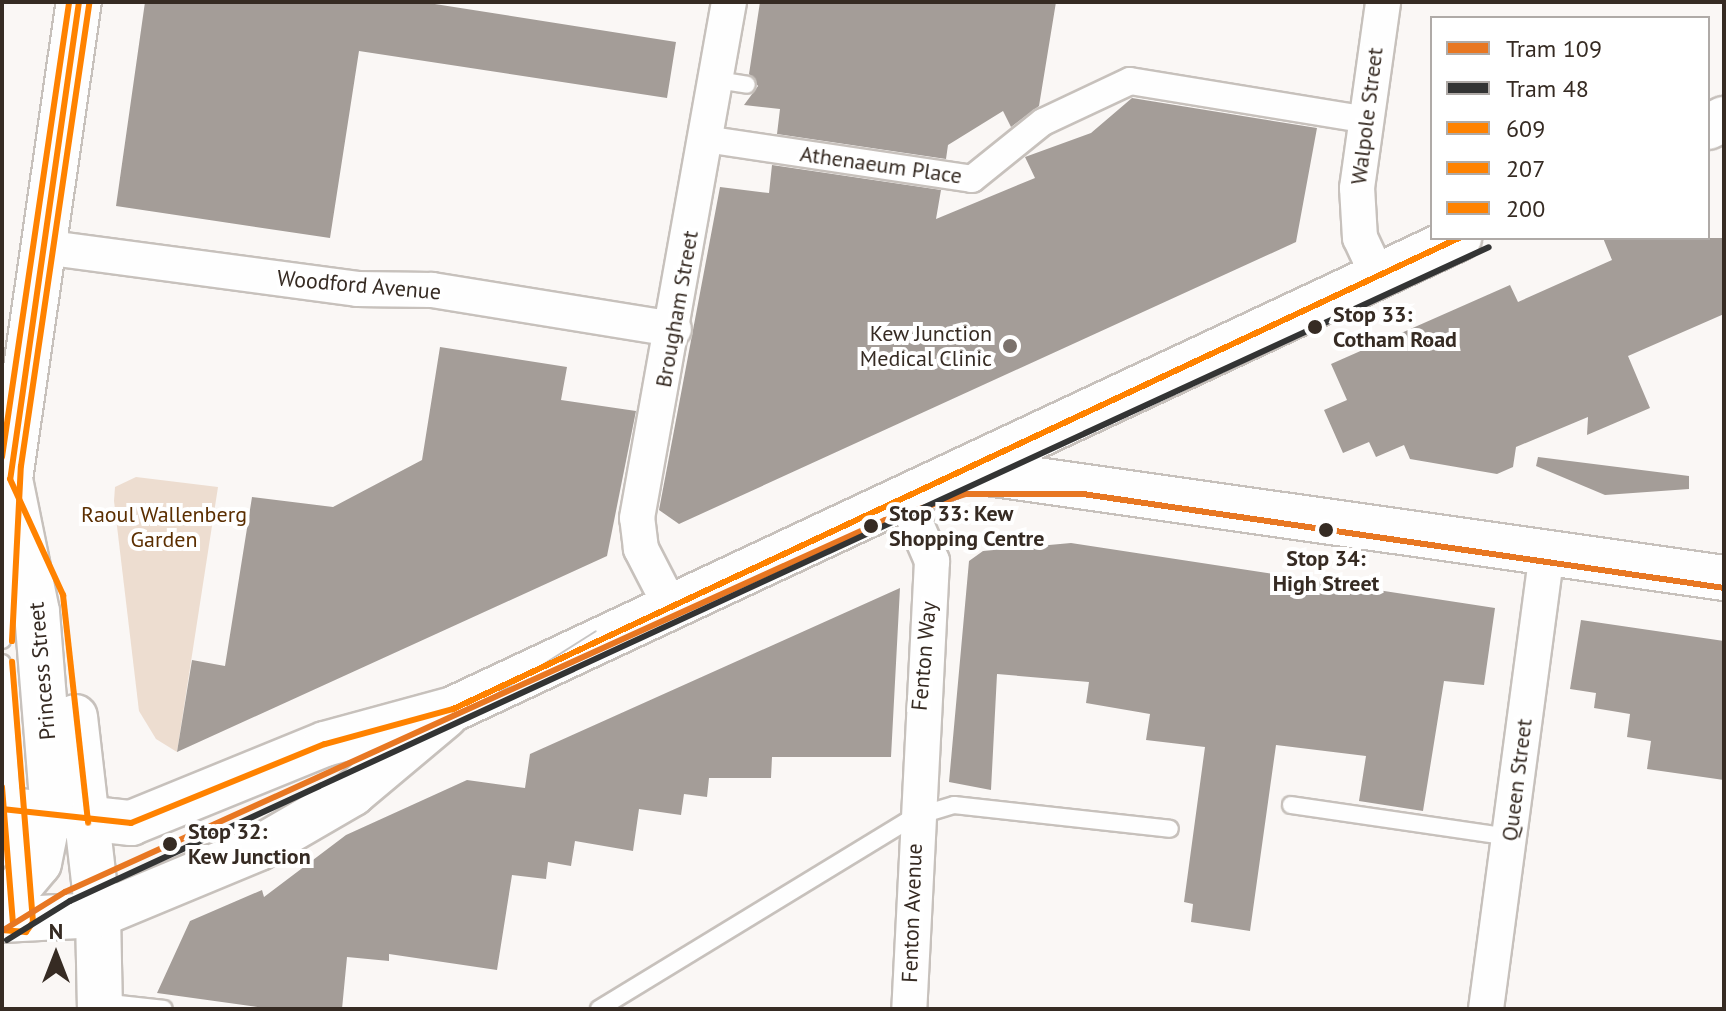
<!DOCTYPE html>
<html>
<head>
<meta charset="utf-8">
<style>
  body { margin:0 }
  #map { position:relative; width:1726px; height:1011px; overflow:hidden; background:#faf7f5; font-family:"PT Sans",sans-serif }
  div>[style] { position:absolute }
  .green>* { inset:0; background:#edddd0 }
  .building>* { inset:0; background:#a49d98 }
  .roads { filter:drop-shadow(2px 0 #c7c1bc) drop-shadow(-2px 0 #c7c1bc) drop-shadow(0 2px #c7c1bc) drop-shadow(0 -2px #c7c1bc) }
  .service>* { height:16px; margin:-8px; padding:0 8px; transform-origin:8px; border-radius:8px; background:#fefefe }
  .pedestrian>* { height:26px; margin:-13px; padding:0 13px; transform-origin:13px; border-radius:13px; background:#fefefe }
  .minor>* { height:34px; margin:-17px; padding:0 17px; transform-origin:17px; border-radius:17px; background:#fefefe }
  .primary>* { height:44px; margin:-22px; padding:0 22px; transform-origin:22px; border-radius:22px; background:#fefefe }
  .tram>* { height:2px; margin:-1px; padding:0 1px; transform-origin:1px; border-radius:1px; background:#c7c5c4 }
  .bus-1>* { height:6px; margin:-3px; padding:0 3px; transform-origin:3px; border-radius:3px; background:#ff8200 }
  .bus-2>* { height:6px; margin:-3px; padding:0 3px; transform-origin:3px; border-radius:3px; background:#ff8200 }
  .bus-3>* { height:6px; margin:-3px; padding:0 3px; transform-origin:3px; border-radius:3px; background:#ff8200 }
  .tram-1>* { height:6px; margin:-3px; padding:0 3px; transform-origin:3px; border-radius:3px; background:#e87722 }
  .tram-2>* { height:6px; margin:-3px; padding:0 3px; transform-origin:3px; border-radius:3px; background:#333434 }
  .dots>* { width:22px; height:22px; translate:-50% -50%; box-sizing:border-box; border:4px solid #fff; border-radius:50% }
  span { translate:-50% -50%; white-space:nowrap; text-align:center; line-height:1.15; -webkit-text-stroke:8px #fff; paint-order:stroke }
  .street-label { font-size:22px; color:#362b23 }
  .stop-label { font-size:22px; color:#362b23; font-weight:700 }
  .left { translate:0 -50%; text-align:left }
  .poi-label { font-size:22px; color:#362b23 }
  .right { translate:-100% -50%; text-align:right }
  .park-label { font-size:22px; color:#5b2e00 }
  .frame { position:absolute; inset:0; border:4px solid #362b23; pointer-events:none }
  .legend { position:absolute; left:1430px; top:16px; width:280px; height:224px; box-sizing:border-box; background:#fff; border:2px solid #afaaa7; margin:0; padding:10px 14px; list-style:none; font-size:24px; color:#362b23 }
  .legend li { display:flex; align-items:center; gap:16px; height:40px }
  .legend b { width:40px; border:2px solid #afaaa7 }
  .north { position:absolute; left:16px; top:915px; width:80px; height:80px; -webkit-text-stroke:6px #fff; paint-order:stroke; rotate:0deg; font-size:22px; font-weight:700; line-height:32px; text-align:center; color:#362b23 }
  .north::after { content:''; display:block; margin:auto; width:28px; height:36px; background:#362b23; clip-path:polygon(50% 0,100% 100%,50% 72%,0 100%) }
</style>
</head>
<body>
<div id="map">
  <div class="green">
    <div style="clip-path:polygon(136px 477px,218px 487px,177px 752px,156px 739px,139px 711px,114px 501px,115px 487px)"></div>
  </div>
  <div class="building">
    <div style="clip-path:polygon(145px 2px,422px 2px,676px 42px,667px 98px,359px 51px,330px 238px,116px 206px)"></div>
    <div style="clip-path:polygon(760px 2px,1056px 2px,1039px 106px,1011px 127px,1003px 111px,948px 145px,946px 159px,777px 134px,780px 109px,744px 105px,758px 86px,749px 74px)"></div>
    <div style="clip-path:polygon(1132px 98px,1317px 128px,1296px 242px,679px 524px,659px 510px,720px 187px,769px 193px,772px 165px,941px 190px,936px 219px,1035px 178px,1025px 157px,1091px 133px)"></div>
    <div style="clip-path:polygon(1603px 238px,1724px 238px,1724px 314px,1628px 356px,1650px 408px,1587px 435px,1588px 417px,1516px 447px,1513px 467px,1497px 474px,1410px 459px,1404px 445px,1376px 457px,1369px 442px,1343px 453px,1324px 410px,1347px 400px,1331px 364px,1510px 285px,1518px 302px,1612px 260px)"></div>
    <div style="clip-path:polygon(440px 347px,567px 367px,561px 400px,636px 411px,607px 556px,177px 752px,192px 660px,225px 666px,252px 497px,333px 507px,422px 460px)"></div>
    <div style="clip-path:polygon(1538px 457px,1689px 476px,1689px 489px,1605px 495px,1536px 466px)"></div>
    <div style="clip-path:polygon(1071px 543px,1495px 608px,1484px 685px,1444px 681px,1423px 811px,1359px 801px,1366px 756px,1276px 745px,1250px 931px,1191px 922px,1193px 904px,1184px 902px,1205px 747px,1146px 740px,1150px 714px,1086px 703px,1089px 682px,997px 674px,991px 790px,949px 782px,969px 561px,983px 551px)"></div>
    <div style="clip-path:polygon(900px 588px,891px 757px,772px 757px,771px 778px,709px 778px,707px 797px,684px 794px,681px 815px,639px 809px,633px 851px,575px 841px,571px 866px,548px 862px,546px 879px,512px 875px,497px 970px,389px 954px,389px 961px,347px 957px,342px 1009px,272px 1009px,157px 993px,190px 921px,262px 890px,264px 897px,346px 835px,467px 780px,525px 788px,530px 754px)"></div>
    <div style="clip-path:polygon(1581px 620px,1724px 641px,1724px 780px,1647px 769px,1651px 741px,1627px 737px,1630px 714px,1594px 708px,1596px 693px,1570px 689px)"></div>
  </div>
  <div class="roads">
    <div class="service">
      <div style="left:717px;top:80px;width:30px;rotate:9deg"></div>
      <div style="left:2px;top:640px;width:91px;rotate:-86.9deg"></div>
      <div style="left:2px;top:663px;width:214px;rotate:85.7deg"></div>
      <div style="left:1291px;top:805px;width:221px;rotate:8.3deg"></div>
      <div style="left:102px;top:1002px;width:62px;rotate:6.4deg"></div>
      <div style="left:599px;top:1009px;width:369px;rotate:-31.4deg"></div>
      <div style="left:914px;top:817px;width:42px;rotate:-16.7deg"></div>
      <div style="left:954px;top:805px;width:217px;rotate:6.3deg"></div>
    </div>
    <div class="pedestrian">
      <div style="left:705px;top:139px;width:270px;rotate:8.5deg"></div>
      <div style="left:972px;top:179px;width:91px;rotate:-38.8deg"></div>
      <div style="left:1043px;top:122px;width:96px;rotate:-25.2deg"></div>
      <div style="left:1130px;top:81px;width:235px;rotate:9.3deg"></div>
    </div>
    <div class="minor">
      <div style="left:43px;top:247px;width:317px;rotate:7.6deg"></div>
      <div style="left:357px;top:289px;width:75px;rotate:0.8deg"></div>
      <div style="left:432px;top:290px;width:245px;rotate:9.2deg"></div>
      <div style="left:1377px;top:274px;width:40px;rotate:-115deg"></div>
      <div style="left:1360px;top:238px;width:50px;rotate:-93.4deg"></div>
      <div style="left:1357px;top:188px;width:188px;rotate:-82deg"></div>
      <div style="left:905px;top:498px;width:69px;rotate:66.8deg"></div>
      <div style="left:932px;top:561px;width:449px;rotate:92.9deg"></div>
      <div style="left:672px;top:609px;width:68px;rotate:-117.3deg"></div>
      <div style="left:641px;top:549px;width:31px;rotate:-97deg"></div>
      <div style="left:637px;top:518px;width:524px;rotate:-79.89deg"></div>
      <div style="left:1486px;top:1009px;width:462px;rotate:-82.4deg"></div>
    </div>
    <div class="primary">
      <div style="left:1708px;top:127px;width:18px;rotate:-27deg"></div>
      <div style="left:967px;top:470px;width:765px;rotate:8.12deg"></div>
      <div style="left:75px;top:717px;width:199px;rotate:83.4deg"></div>
      <div style="left:98px;top:915px;width:94px;rotate:88.8deg"></div>
      <div style="left:2px;top:809px;width:130px;rotate:6.2deg"></div>
      <div style="left:131px;top:823px;width:209px;rotate:-22.2deg"></div>
      <div style="left:325px;top:744px;width:133px;rotate:-15.3deg"></div>
      <div style="left:453px;top:709px;width:1111px;rotate:-25.09deg"></div>
      <div style="left:2px;top:907px;width:57px;rotate:-49.9deg"></div>
      <div style="left:39px;top:863px;width:65px;rotate:-78.5deg"></div>
      <div style="left:52px;top:799px;width:188px;rotate:-94.6deg"></div>
      <div style="left:37px;top:612px;width:136px;rotate:-101.5deg"></div>
      <div style="left:10px;top:479px;width:482px;rotate:-81.8deg"></div>
      <div style="left:2px;top:920px;width:96px;rotate:-3deg"></div>
      <div style="left:98px;top:915px;width:174px;rotate:-22.6deg"></div>
      <div style="left:259px;top:848px;width:108px;rotate:-30.1deg"></div>
      <div style="left:352px;top:794px;width:121px;rotate:-40deg"></div>
    </div>
  </div>
  <div class="tram">
    <div style="left:479px;top:705px;width:138px;rotate:-32.3deg"></div>
  </div>
  <div class="bus-1">
    <div style="left:79px;top:2px;width:482px;rotate:98.2deg"></div>
    <div style="left:10px;top:479px;width:128px;rotate:65.4deg"></div>
    <div style="left:63px;top:595px;width:229px;rotate:83.7deg"></div>
    <div style="left:2px;top:809px;width:130px;rotate:6.2deg"></div>
    <div style="left:131px;top:823px;width:209px;rotate:-22.2deg"></div>
    <div style="left:325px;top:744px;width:133px;rotate:-15.3deg"></div>
    <div style="left:453px;top:709px;width:1111px;rotate:-25.09deg"></div>
  </div>
  <div class="bus-2">
    <div style="left:12px;top:641px;width:175px;rotate:-87.1deg"></div>
    <div style="left:21px;top:466px;width:468px;rotate:-81.6deg"></div>
    <div style="left:2px;top:787px;width:136px;rotate:85.4deg"></div>
  </div>
  <div class="bus-3">
    <div style="left:2px;top:457px;width:460px;rotate:-81.6deg"></div>
    <div style="left:2px;top:930px;width:24px;rotate:5deg"></div>
    <div style="left:26px;top:932px;width:12px;rotate:-55deg"></div>
    <div style="left:33px;top:922px;width:261px;rotate:-94.6deg"></div>
  </div>
  <div class="tram-1">
    <div style="left:2px;top:931px;width:74px;rotate:-31.8deg"></div>
    <div style="left:65px;top:892px;width:900px;rotate:-24.4deg"></div>
    <div style="left:885px;top:520px;width:85px;rotate:-17.8deg"></div>
    <div style="left:966px;top:494px;width:117px"></div>
    <div style="left:1083px;top:494px;width:648px;rotate:8.34deg"></div>
  </div>
  <div class="tram-2">
    <div style="left:7px;top:940px;width:74px;rotate:-31.8deg"></div>
    <div style="left:70px;top:901px;width:1562px;rotate:-24.74deg"></div>
  </div>
  <div class="dots">
    <div style="left:1315px;top:327px;background:#362b23"></div>
    <div style="left:1010px;top:346px;background:#7b726c"></div>
    <div style="left:871px;top:526px;background:#362b23"></div>
    <div style="left:1326px;top:530px;background:#362b23"></div>
    <div style="left:170px;top:844px;background:#362b23"></div>
  </div>
  <div class="street-label">
    <span style="left:1367px;top:116px;rotate:-83deg">Walpole Street</span>
    <span style="left:881px;top:165px;rotate:8deg">Athenaeum Place</span>
    <span style="left:359px;top:285px;rotate:5deg">Woodford Avenue</span>
    <span style="left:677px;top:309px;rotate:-80deg">Brougham Street</span>
    <span style="left:924px;top:656px;rotate:-85deg">Fenton Way</span>
    <span style="left:42px;top:671px;rotate:-95deg">Princess Street</span>
    <span style="left:1517px;top:780px;rotate:-83deg">Queen Street</span>
    <span style="left:912px;top:913px;rotate:-88deg">Fenton Avenue</span>
  </div>
  <div class="stop-label">
    <span class="left" style="left:1333px;top:327px">Stop 33:<br>Cotham Road</span>
    <span class="left" style="left:889px;top:526px">Stop 33: Kew<br>Shopping Centre</span>
    <span style="left:1326px;top:571px">Stop 34:<br>High Street</span>
    <span class="left" style="left:188px;top:844px">Stop 32:<br>Kew Junction</span>
  </div>
  <div class="poi-label">
    <span class="right" style="left:992px;top:346px">Kew Junction<br>Medical Clinic</span>
  </div>
  <div class="park-label">
    <span style="left:164px;top:527px">Raoul Wallenberg<br>Garden</span>
  </div>
  <div class="frame"></div>
  <ul class="legend">
  <li><b style="height:10px;background:#e87722"></b>Tram 109</li>
  <li><b style="height:10px;background:#333434"></b>Tram 48</li>
  <li><b style="height:10px;background:#ff8200"></b>609</li>
  <li><b style="height:10px;background:#ff8200"></b>207</li>
  <li><b style="height:10px;background:#ff8200"></b>200</li>
  </ul>
  <div class="north">N</div>
</div>
</body>
</html>
